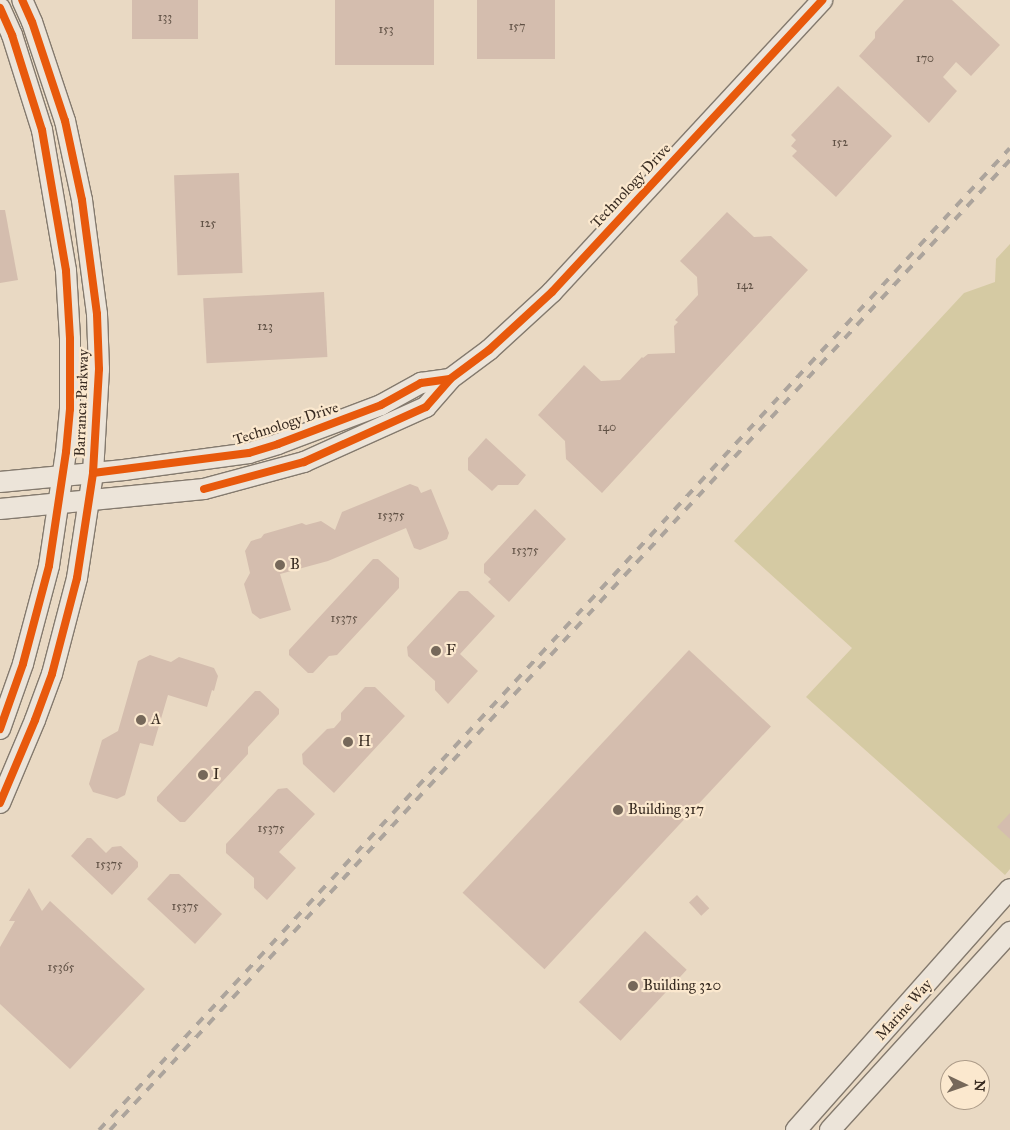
<!DOCTYPE html>
<html>
<head>
<meta charset="utf-8">
<style>
  body { margin:0 }
  #map { position:relative; width:1010px; height:1130px; overflow:hidden; background:#e9d9c3; font-family:"IM FELL Great Primer",serif }
  div>[style] { position:absolute }
  .green>* { inset:0; background:#d5caa3 }
  .building>* { inset:0; background:#d4bdae; transform-origin:0 0 }
  .roads { filter:drop-shadow(1px 0 #847a6e) drop-shadow(-1px 0 #847a6e) drop-shadow(0 1px #847a6e) drop-shadow(0 -1px #847a6e) }
  .secondary>* { height:20px; margin:-10px; padding:0 10px; transform-origin:10px; border-radius:10px; background:#ece4d9 }
  .rail>* { height:4px; margin-top:-2px; transform-origin:0; background:repeating-linear-gradient(90deg,#aca49c 0 9px,transparent 0 18px) }
  .cycleway>* { height:8px; margin:-4px; padding:0 4px; transform-origin:4px; border-radius:4px; background:#e8590c }
  .dots>* { width:14px; height:14px; translate:-50% -50%; box-sizing:border-box; border:2px solid #fbe8ce; border-radius:50% }
  span { translate:-50% -50%; white-space:nowrap; text-align:center; line-height:1.15; -webkit-text-stroke:4.5px #fbe8ce; paint-order:stroke }
  .number-label { font-size:12px; color:#5f5044 }
  .number-label span { -webkit-text-stroke-width:0 }
  .street-label { font-size:15px; color:#382b21 }
  .poi-label { font-size:15px; color:#382b21 }
  .left { translate:0 -50%; text-align:left }
  .north { position:absolute; left:940px; top:1060px; width:50px; height:50px; box-sizing:border-box; background:#fbe8ce; border:1px solid #ad9c89; border-radius:50%; rotate:93deg; font-size:14px; font-weight:700; line-height:20px; text-align:center; color:#382b21 }
  .north::after { content:''; display:block; margin:auto; width:18px; height:22px; background:#76685a; clip-path:polygon(50% 0,100% 100%,50% 72%,0 100%) }
</style>
</head>
<body>
<div id="map">
  <div class="green">
    <div style="clip-path:polygon(1010px 244px,1010px 869px,1005px 875px,806px 697px,852px 648px,734px 541px,964px 293px,995px 282px,996px 259px)"></div>
  </div>
  <div class="building">
    <div style="left:132px;top:0;width:66px;height:39px"></div>
    <div style="left:335px;top:0;width:99px;height:65px"></div>
    <div style="left:477px;top:0;width:78px;height:59px"></div>
    <div style="clip-path:polygon(904px 0,952px 0,1000px 45px,971px 76px,956px 62px,943px 77px,957px 91px,929px 123px,859px 56px,875px 38px,875px 32px)"></div>
    <div style="clip-path:polygon(838px 86px,892px 136px,836px 197px,792px 156px,797px 151px,791px 146px,796px 140px,791px 135px)"></div>
    <div style="left:239px;top:173px;width:100px;height:65px;rotate:88deg"></div>
    <div style="clip-path:polygon(0 210px,5px 210px,18px 280px,0 283px)"></div>
    <div style="clip-path:polygon(727px 212px,754px 237px,771px 236px,808px 270px,602px 493px,566px 459px,565px 441px,538px 415px,584px 365px,601px 381px,620px 380px,642px 357px,643px 358px,648px 354px,675px 353px,674px 326px,678px 322px,675px 320px,698px 295px,697px 277px,680px 261px)"></div>
    <div style="left:324px;top:292px;width:65px;height:121px;rotate:87deg"></div>
    <div style="clip-path:polygon(486px 438px,526px 475px,518px 485px,498px 485px,492px 491px,468px 470px,468px 458px)"></div>
    <div style="clip-path:polygon(410px 484px,418px 487px,421px 493px,431px 489px,449px 533px,447px 539px,420px 550px,414px 548px,406px 528px,328px 561px,280px 574px,291px 610px,260px 619px,252px 613px,244px 584px,250px 573px,245px 551px,251px 541px,261px 538px,264px 534px,302px 523px,306px 525px,321px 521px,335px 530px,342px 512px)"></div>
    <div style="clip-path:polygon(535px 509px,566px 539px,509px 602px,488px 582px,491px 579px,484px 573px,484px 564px)"></div>
    <div style="clip-path:polygon(373px 559px,378px 559px,399px 578px,399px 588px,337px 655px,329px 656px,313px 673px,308px 673px,289px 655px,289px 650px)"></div>
    <div style="clip-path:polygon(459px 591px,468px 591px,495px 616px,460px 654px,478px 671px,448px 704px,435px 690px,435px 681px,408px 656px,407px 647px)"></div>
    <div style="left:689px;top:650px;width:112px;height:332px;rotate:43deg"></div>
    <div style="clip-path:polygon(150px 655px,171px 662px,179px 657px,214px 668px,218px 676px,214px 691px,212px 690px,207px 707px,168px 695px,153px 746px,140px 743px,125px 795px,117px 799px,93px 792px,89px 784px,102px 740px,118px 731px,138px 661px)"></div>
    <div style="clip-path:polygon(365px 687px,375px 687px,405px 716px,334px 793px,303px 764px,302px 754px,327px 729px,334px 728px,341px 720px,341px 713px)"></div>
    <div style="clip-path:polygon(255px 691px,260px 691px,279px 709px,279px 714px,248px 747px,248px 754px,185px 822px,180px 822px,157px 801px,157px 797px)"></div>
    <div style="clip-path:polygon(287px 788px,315px 814px,279px 852px,296px 868px,267px 900px,254px 888px,254px 878px,226px 853px,226px 844px,278px 789px)"></div>
    <div style="clip-path:polygon(1010px 813px,1010px 839px,997px 827px)"></div>
    <div style="clip-path:polygon(87px 838px,91px 838px,106px 853px,112px 847px,121px 846px,138px 862px,138px 867px,112px 895px,71px 856px)"></div>
    <div style="clip-path:polygon(170px 874px,179px 874px,222px 914px,195px 944px,147px 899px)"></div>
    <div style="clip-path:polygon(29px 888px,42px 911px,50px 901px,145px 989px,70px 1069px,0 1004px,0 947px,15px 921px,9px 921px)"></div>
    <div style="left:697px;top:895px;width:18px;height:11px;rotate:47deg"></div>
    <div style="left:645px;top:931px;width:57px;height:97px;rotate:43deg"></div>
  </div>
  <div class="roads">
    <div class="secondary">
      <div style="left:0;top:8px;width:30px;rotate:66deg"></div>
      <div style="left:12px;top:35px;width:100px;rotate:72.5deg"></div>
      <div style="left:42px;top:130px;width:143px;rotate:80.3deg"></div>
      <div style="left:66px;top:271px;width:68px;rotate:86.6deg"></div>
      <div style="left:70px;top:339px;width:70px;rotate:90deg"></div>
      <div style="left:70px;top:409px;width:43px;rotate:95.3deg"></div>
      <div style="left:66px;top:452px;width:115px;rotate:98.5deg"></div>
      <div style="left:49px;top:566px;width:101px;rotate:104.9deg"></div>
      <div style="left:23px;top:664px;width:69px;rotate:109.5deg"></div>
      <div style="left:0;top:482px;width:125px;rotate:-5.5deg"></div>
      <div style="left:124px;top:470px;width:126px;rotate:-7.7deg"></div>
      <div style="left:249px;top:453px;width:30px;rotate:-17deg"></div>
      <div style="left:278px;top:444px;width:110px;rotate:-20.7deg"></div>
      <div style="left:381px;top:405px;width:46px;rotate:-28.8deg"></div>
      <div style="left:421px;top:383px;width:29px;rotate:-8deg"></div>
      <div style="left:0;top:509px;width:205px;rotate:-5.6deg"></div>
      <div style="left:204px;top:489px;width:104px;rotate:-15.1deg"></div>
      <div style="left:304px;top:462px;width:134px;rotate:-24.3deg"></div>
      <div style="left:426px;top:407px;width:37px;rotate:-49deg"></div>
      <div style="left:450px;top:379px;width:49px;rotate:-36.6deg"></div>
      <div style="left:489px;top:350px;width:86px;rotate:-42.6deg"></div>
      <div style="left:552px;top:292px;width:398px;rotate:-47.2deg"></div>
      <div style="left:0;top:803px;width:90px;rotate:-67.1deg"></div>
      <div style="left:35px;top:720px;width:49px;rotate:-69.7deg"></div>
      <div style="left:52px;top:674px;width:99px;rotate:-75.4deg"></div>
      <div style="left:77px;top:578px;width:106px;rotate:-81.3deg"></div>
      <div style="left:93px;top:473px;width:104px;rotate:-86.7deg"></div>
      <div style="left:99px;top:369px;width:55px;rotate:-92.1deg"></div>
      <div style="left:97px;top:314px;width:115px;rotate:-97.5deg"></div>
      <div style="left:82px;top:200px;width:81px;rotate:-102.1deg"></div>
      <div style="left:65px;top:121px;width:104px;rotate:-108.4deg"></div>
      <div style="left:32px;top:22px;width:24px;rotate:-114deg"></div>
      <div style="left:796px;top:1130px;width:322px;rotate:-48.4deg"></div>
      <div style="left:830px;top:1130px;width:268px;rotate:-47.7deg"></div>
    </div>
  </div>
  <div class="rail">
    <div style="left:99px;top:1130px;width:1339px;rotate:-47.15deg"></div>
    <div style="left:110px;top:1130px;width:1323px;rotate:-47.14deg"></div>
  </div>
  <div class="cycleway">
    <div style="left:0;top:8px;width:30px;rotate:66deg"></div>
    <div style="left:12px;top:35px;width:100px;rotate:72.5deg"></div>
    <div style="left:42px;top:130px;width:143px;rotate:80.3deg"></div>
    <div style="left:66px;top:271px;width:68px;rotate:86.6deg"></div>
    <div style="left:70px;top:339px;width:70px;rotate:90deg"></div>
    <div style="left:70px;top:409px;width:43px;rotate:95.3deg"></div>
    <div style="left:66px;top:452px;width:115px;rotate:98.5deg"></div>
    <div style="left:49px;top:566px;width:101px;rotate:104.9deg"></div>
    <div style="left:23px;top:664px;width:69px;rotate:109.5deg"></div>
    <div style="left:93px;top:473px;width:157px;rotate:-7.3deg"></div>
    <div style="left:249px;top:453px;width:30px;rotate:-17deg"></div>
    <div style="left:278px;top:444px;width:110px;rotate:-20.7deg"></div>
    <div style="left:381px;top:405px;width:46px;rotate:-28.8deg"></div>
    <div style="left:421px;top:383px;width:29px;rotate:-8deg"></div>
    <div style="left:204px;top:489px;width:104px;rotate:-15.1deg"></div>
    <div style="left:304px;top:462px;width:134px;rotate:-24.3deg"></div>
    <div style="left:426px;top:407px;width:37px;rotate:-49deg"></div>
    <div style="left:450px;top:379px;width:49px;rotate:-36.6deg"></div>
    <div style="left:489px;top:350px;width:86px;rotate:-42.6deg"></div>
    <div style="left:552px;top:292px;width:398px;rotate:-47.2deg"></div>
    <div style="left:0;top:803px;width:90px;rotate:-67.1deg"></div>
    <div style="left:35px;top:720px;width:49px;rotate:-69.7deg"></div>
    <div style="left:52px;top:674px;width:99px;rotate:-75.4deg"></div>
    <div style="left:77px;top:578px;width:106px;rotate:-81.3deg"></div>
    <div style="left:93px;top:473px;width:104px;rotate:-86.7deg"></div>
    <div style="left:99px;top:369px;width:55px;rotate:-92.1deg"></div>
    <div style="left:97px;top:314px;width:115px;rotate:-97.5deg"></div>
    <div style="left:82px;top:200px;width:81px;rotate:-102.1deg"></div>
    <div style="left:65px;top:121px;width:104px;rotate:-108.4deg"></div>
    <div style="left:32px;top:22px;width:24px;rotate:-114deg"></div>
  </div>
  <div class="dots">
    <div style="left:280px;top:565px;background:#76685a"></div>
    <div style="left:436px;top:651px;background:#76685a"></div>
    <div style="left:141px;top:720px;background:#76685a"></div>
    <div style="left:348px;top:742px;background:#76685a"></div>
    <div style="left:203px;top:775px;background:#76685a"></div>
    <div style="left:618px;top:810px;background:#76685a"></div>
    <div style="left:633px;top:986px;background:#76685a"></div>
  </div>
  <div class="number-label">
    <span style="left:165px;top:18px">133</span>
    <span style="left:517px;top:27px">157</span>
    <span style="left:386px;top:30px">153</span>
    <span style="left:925px;top:59px">170</span>
    <span style="left:840px;top:143px">152</span>
    <span style="left:208px;top:224px">125</span>
    <span style="left:745px;top:286px">142</span>
    <span style="left:265px;top:327px">123</span>
    <span style="left:607px;top:428px">140</span>
    <span style="left:391px;top:516px">15375</span>
    <span style="left:525px;top:551px">15375</span>
    <span style="left:344px;top:619px">15375</span>
    <span style="left:271px;top:829px">15375</span>
    <span style="left:109px;top:865px">15375</span>
    <span style="left:185px;top:907px">15375</span>
    <span style="left:61px;top:968px">15365</span>
  </div>
  <div class="street-label">
    <span style="left:631px;top:186px;rotate:-47deg">Technology Drive</span>
    <span style="left:82px;top:403px;rotate:-88deg">Barranca Parkway</span>
    <span style="left:286px;top:424px;rotate:-18deg">Technology Drive</span>
    <span style="left:904px;top:1010px;rotate:-48deg">Marine Way</span>
  </div>
  <div class="poi-label">
    <span class="left" style="left:290px;top:565px">B</span>
    <span class="left" style="left:446px;top:651px">F</span>
    <span class="left" style="left:151px;top:720px">A</span>
    <span class="left" style="left:358px;top:742px">H</span>
    <span class="left" style="left:213px;top:775px">I</span>
    <span class="left" style="left:628px;top:810px">Building 317</span>
    <span class="left" style="left:643px;top:986px">Building 320</span>
  </div>
  <div class="north">N</div>
</div>
</body>
</html>
